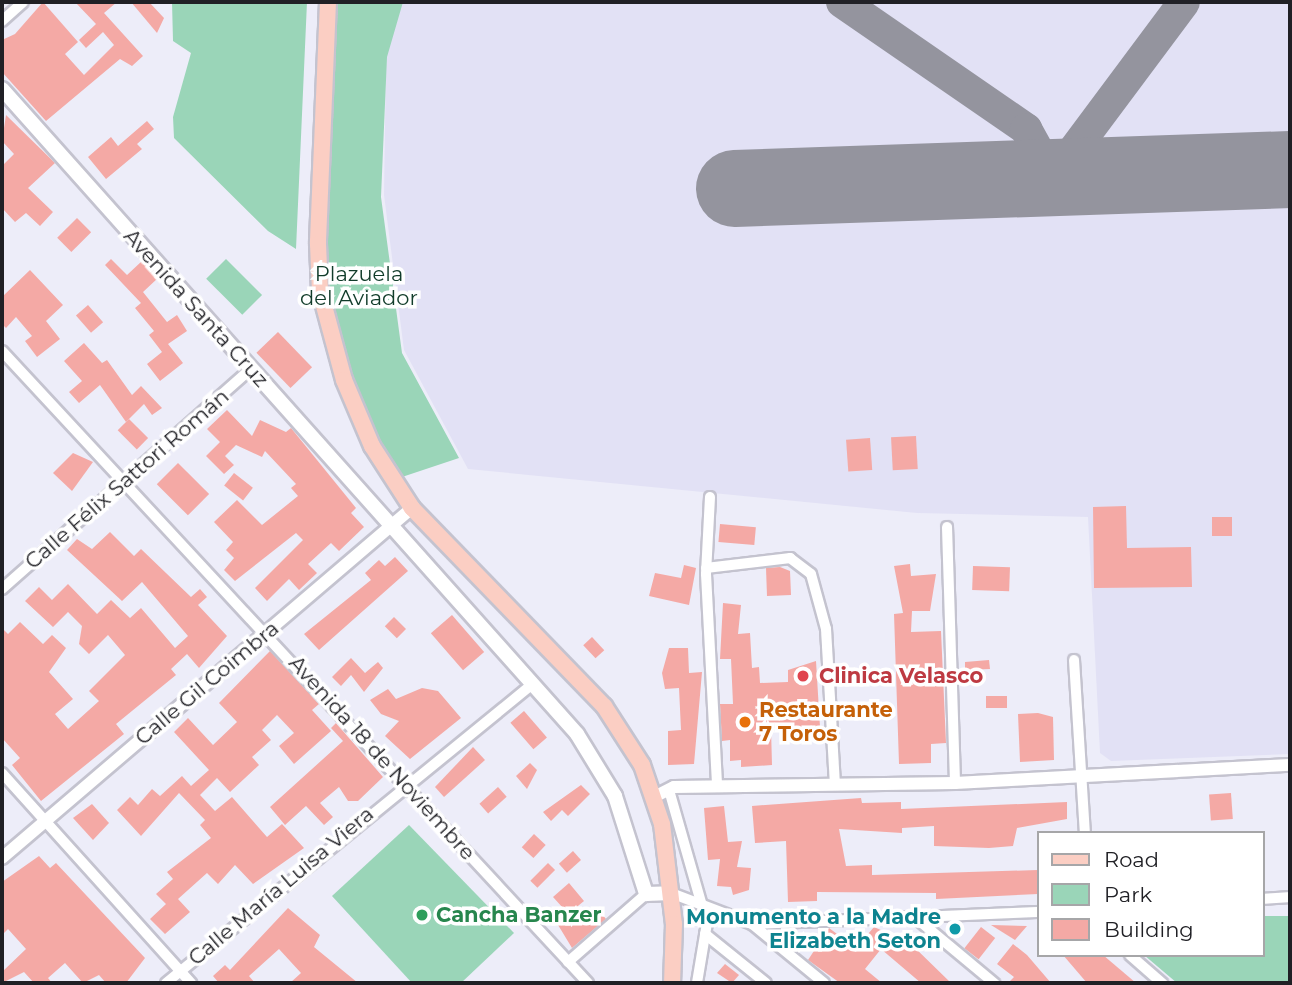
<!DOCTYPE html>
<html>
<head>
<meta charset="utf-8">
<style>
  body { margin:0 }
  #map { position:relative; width:1292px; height:985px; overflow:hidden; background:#ededf9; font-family:Montserrat,sans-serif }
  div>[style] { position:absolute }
  .built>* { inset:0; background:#e2e1f5 }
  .green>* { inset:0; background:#9ad5b8; transform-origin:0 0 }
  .taxiway>* { height:32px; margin:-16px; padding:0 16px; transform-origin:16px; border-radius:16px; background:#94949e }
  .runway>* { height:77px; margin:-38.5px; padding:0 38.5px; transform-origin:38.5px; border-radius:38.5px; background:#94949e }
  .building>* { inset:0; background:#f4a9a5; transform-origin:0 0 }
  .roads { filter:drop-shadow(2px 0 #c4c3cf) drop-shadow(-2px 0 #c4c3cf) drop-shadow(0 2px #c4c3cf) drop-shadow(0 -2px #c4c3cf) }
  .minor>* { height:10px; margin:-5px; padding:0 5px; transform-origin:5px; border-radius:5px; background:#fff }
  .tertiary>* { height:12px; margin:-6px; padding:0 6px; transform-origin:6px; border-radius:6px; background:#fff }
  .secondary>* { height:14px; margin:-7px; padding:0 7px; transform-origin:7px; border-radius:7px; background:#fff }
  .primary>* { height:16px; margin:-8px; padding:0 8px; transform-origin:8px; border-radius:8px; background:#fbcec3 }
  .dots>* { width:19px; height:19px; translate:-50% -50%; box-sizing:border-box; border:4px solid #fff; border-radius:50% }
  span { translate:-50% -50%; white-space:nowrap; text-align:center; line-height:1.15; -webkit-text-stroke:7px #fff; paint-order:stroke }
  .park-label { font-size:21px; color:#113c2a }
  .street-label { font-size:21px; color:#202025 }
  .health-label { font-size:21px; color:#be3a42; font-weight:700 }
  .left { translate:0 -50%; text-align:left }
  .food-label { font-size:21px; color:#c56008; font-weight:700 }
  .leisure-label { font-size:21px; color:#27864d; font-weight:700 }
  .culture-label { font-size:21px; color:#0d838f; font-weight:700 }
  .right { translate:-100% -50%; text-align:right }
  .frame { position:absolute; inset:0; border:4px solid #202025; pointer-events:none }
  .legend { position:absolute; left:1037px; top:831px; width:228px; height:126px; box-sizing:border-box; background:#fff; border:2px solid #a6a6a8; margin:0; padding:9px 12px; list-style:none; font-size:21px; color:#202025 }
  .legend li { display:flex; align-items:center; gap:14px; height:35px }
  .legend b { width:35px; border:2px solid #a6a6a8 }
</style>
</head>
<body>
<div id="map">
  <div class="built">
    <div style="clip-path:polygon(402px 2px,1290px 2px,1290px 754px,1111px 761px,1100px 753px,1088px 517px,917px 513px,468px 469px,404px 350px,384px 195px,386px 57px)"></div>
  </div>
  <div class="green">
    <div style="clip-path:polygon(172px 2px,307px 2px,296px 249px,268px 231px,174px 138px,173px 117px,191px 53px,173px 41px)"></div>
    <div style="clip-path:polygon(337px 2px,403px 2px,387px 57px,381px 197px,402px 353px,459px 458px,402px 477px,377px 444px,348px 376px,326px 287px,323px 214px)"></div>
    <div style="left:226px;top:259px;width:51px;height:28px;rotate:45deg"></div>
    <div style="clip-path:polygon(409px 825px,514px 933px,461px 983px,412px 983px,332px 896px)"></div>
    <div style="clip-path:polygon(1262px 916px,1290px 916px,1290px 983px,1177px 983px,1144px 955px,1262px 955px)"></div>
  </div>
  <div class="taxiway">
    <div style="left:842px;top:2px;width:224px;rotate:34.6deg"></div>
    <div style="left:1026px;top:129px;width:56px;rotate:61.1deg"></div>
    <div style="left:1053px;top:178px;width:219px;rotate:-53.3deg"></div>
  </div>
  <div class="runway">
    <div style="left:734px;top:188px;width:556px;rotate:-1.96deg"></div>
  </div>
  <div class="building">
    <div style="clip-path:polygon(43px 2px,78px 42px,65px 54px,84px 75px,114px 45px,103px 32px,86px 48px,79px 40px,96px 24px,75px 2px,117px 2px,104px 13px,143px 56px,132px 66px,120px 59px,46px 121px,2px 72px,2px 40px,15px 34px)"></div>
    <div style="clip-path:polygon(131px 2px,149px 2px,164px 18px,157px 33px)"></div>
    <div style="clip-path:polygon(6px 115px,55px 163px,28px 188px,53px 212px,40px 226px,26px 213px,15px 222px,2px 208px,2px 166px,14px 154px,2px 141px)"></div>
    <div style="clip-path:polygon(147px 121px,154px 129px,137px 144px,142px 149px,106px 179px,88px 157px,111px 137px,118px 146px)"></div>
    <div style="left:77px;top:218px;width:20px;height:28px;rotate:45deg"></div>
    <div style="clip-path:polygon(111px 259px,127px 275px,142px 261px,158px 278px,143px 292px,167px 322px,177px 315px,187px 331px,168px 344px,183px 363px,160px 381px,147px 364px,162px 352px,149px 335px,154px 331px,135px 308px,141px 303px,105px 265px)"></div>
    <div style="clip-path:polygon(30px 270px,63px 305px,46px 321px,60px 339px,37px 357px,25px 341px,32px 336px,16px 317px,6px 328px,2px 324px,2px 297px)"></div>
    <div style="left:88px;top:305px;width:23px;height:16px;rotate:49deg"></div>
    <div style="left:278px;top:332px;width:49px;height:30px;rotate:46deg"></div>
    <div style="clip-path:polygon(84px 343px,102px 363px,107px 360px,132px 395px,141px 386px,162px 408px,152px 415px,144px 404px,126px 422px,100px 385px,79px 403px,69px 392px,82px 381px,64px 361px)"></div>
    <div style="clip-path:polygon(227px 410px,252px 436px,260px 420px,286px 432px,291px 428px,356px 508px,351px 513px,364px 527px,339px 551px,331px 543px,308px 564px,317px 573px,299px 590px,289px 579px,267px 601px,255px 588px,303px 540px,296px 533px,235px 581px,224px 570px,234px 558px,226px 550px,233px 542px,214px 522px,237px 500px,262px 525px,298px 496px,291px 488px,296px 484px,265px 451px,262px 457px,236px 445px,225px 456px,234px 465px,224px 474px,206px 456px,220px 442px,207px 429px)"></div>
    <div style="left:129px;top:419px;width:27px;height:16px;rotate:45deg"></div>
    <div style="left:916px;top:436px;width:33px;height:25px;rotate:87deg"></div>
    <div style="left:870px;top:438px;width:32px;height:24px;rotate:86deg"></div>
    <div style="clip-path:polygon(73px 453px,93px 462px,72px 491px,53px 473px)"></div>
    <div style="left:178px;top:463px;width:44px;height:30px;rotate:45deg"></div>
    <div style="left:234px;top:473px;width:24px;height:16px;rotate:38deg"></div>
    <div style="clip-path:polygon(1126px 506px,1127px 548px,1191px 547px,1192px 587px,1094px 588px,1093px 507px)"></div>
    <div style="left:1232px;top:517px;width:19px;height:20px;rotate:90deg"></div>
    <div style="left:720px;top:524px;width:36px;height:18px;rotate:5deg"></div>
    <div style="clip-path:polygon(110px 532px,134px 556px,141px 549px,191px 597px,200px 589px,207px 597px,198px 605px,227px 636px,199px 668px,187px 654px,171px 669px,176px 675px,116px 724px,124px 734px,41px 801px,12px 765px,20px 758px,2px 738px,2px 628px,8px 634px,20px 622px,43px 644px,52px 635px,66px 648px,49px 672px,73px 699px,55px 714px,68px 729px,99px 701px,89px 691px,125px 655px,108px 635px,89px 654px,79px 644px,82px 626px,68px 612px,53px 627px,25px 601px,39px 587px,52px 600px,68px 584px,97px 614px,111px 600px,130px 618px,141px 608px,175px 648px,188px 636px,142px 582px,122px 601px,67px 550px,77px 539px,92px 549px)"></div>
    <div style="clip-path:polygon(395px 557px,408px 571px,319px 650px,304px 634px,371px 580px,365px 573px,379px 560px,385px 566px)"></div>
    <div style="clip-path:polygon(910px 564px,911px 576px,936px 574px,930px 611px,912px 611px,911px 632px,941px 631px,946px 743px,931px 744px,931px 763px,899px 764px,894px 614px,903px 613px,894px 566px)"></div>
    <div style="clip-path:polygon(684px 565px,696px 568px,689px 605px,649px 596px,655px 573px,681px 578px)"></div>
    <div style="left:973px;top:566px;width:37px;height:24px;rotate:2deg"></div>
    <div style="clip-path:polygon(780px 567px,790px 571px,791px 595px,767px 596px,766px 568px)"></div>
    <div style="clip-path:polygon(723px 603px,741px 605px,738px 634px,750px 633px,752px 668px,759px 667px,760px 683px,788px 682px,788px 670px,816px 661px,820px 727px,771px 728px,772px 765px,741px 767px,741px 760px,730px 761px,730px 740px,722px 741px,720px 704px,733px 704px,731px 659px,720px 659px)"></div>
    <div style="left:452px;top:615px;width:49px;height:28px;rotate:49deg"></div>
    <div style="left:394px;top:617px;width:17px;height:13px;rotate:45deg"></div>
    <div style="left:592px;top:637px;width:18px;height:12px;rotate:47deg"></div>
    <div style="clip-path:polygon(669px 648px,688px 648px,689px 673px,702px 672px,694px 764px,668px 765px,668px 731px,681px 730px,679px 688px,665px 689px,662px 673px)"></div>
    <div style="clip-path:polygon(270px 651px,319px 704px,312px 710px,331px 731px,294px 764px,279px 746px,294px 733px,277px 715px,262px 730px,271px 740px,252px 757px,259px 765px,230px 792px,217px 778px,200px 795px,215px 811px,232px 797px,267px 837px,282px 824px,304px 848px,253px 884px,235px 865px,218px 884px,207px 873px,178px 899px,190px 912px,165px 934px,150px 919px,166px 904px,156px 894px,173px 879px,167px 872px,211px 838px,200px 825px,205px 820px,179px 793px,141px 836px,117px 810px,130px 797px,138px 805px,152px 789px,160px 796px,182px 776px,191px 786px,209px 770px,174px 732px,188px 718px,213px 745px,237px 722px,219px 703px)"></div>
    <div style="clip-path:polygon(351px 658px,365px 673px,378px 662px,383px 668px,364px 692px,351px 675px,341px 686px,332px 677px)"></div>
    <div style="clip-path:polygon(989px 660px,990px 669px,965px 670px,965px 662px)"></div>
    <div style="clip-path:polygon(422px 688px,438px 691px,461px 718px,410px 759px,385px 736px,399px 721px,381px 714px,370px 700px,388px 689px,396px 699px)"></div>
    <div style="left:1007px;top:696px;width:12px;height:21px;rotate:90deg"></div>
    <div style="left:524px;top:711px;width:35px;height:18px;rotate:49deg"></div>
    <div style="clip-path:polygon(1038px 713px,1053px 717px,1054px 760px,1020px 762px,1018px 714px)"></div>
    <div style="clip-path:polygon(336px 723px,383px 777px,358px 801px,348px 801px,339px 787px,320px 803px,333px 817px,324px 825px,306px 806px,285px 825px,270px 807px,343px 741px,331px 728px)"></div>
    <div style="clip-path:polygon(473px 747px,485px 760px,444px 797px,435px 787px)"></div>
    <div style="clip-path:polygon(530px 763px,537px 770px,527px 789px,516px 776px)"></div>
    <div style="clip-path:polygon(581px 785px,590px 794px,568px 816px,562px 810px,551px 821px,543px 812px)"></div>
    <div style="left:498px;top:787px;width:13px;height:25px;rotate:48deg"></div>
    <div style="left:1231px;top:793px;width:26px;height:22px;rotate:86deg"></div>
    <div style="clip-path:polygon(861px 798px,862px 803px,901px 802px,901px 809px,1067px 802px,1067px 819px,1017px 828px,1013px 846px,989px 848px,934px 846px,934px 826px,902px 828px,902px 833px,839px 829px,846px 866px,872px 865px,872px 875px,1038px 870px,1038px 894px,936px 899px,936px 893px,817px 892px,817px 901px,788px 902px,786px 841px,755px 843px,752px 806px)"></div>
    <div style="clip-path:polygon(92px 804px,109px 823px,93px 840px,73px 818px)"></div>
    <div style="clip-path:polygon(724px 806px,728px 842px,742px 841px,737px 867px,751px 868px,749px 890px,733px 895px,731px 887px,717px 886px,720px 859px,708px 860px,704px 808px)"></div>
    <div style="left:534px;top:834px;width:16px;height:18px;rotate:43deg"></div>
    <div style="left:573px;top:851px;width:12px;height:19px;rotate:48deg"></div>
    <div style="clip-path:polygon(39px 856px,50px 868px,56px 863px,145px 958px,126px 983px,106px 983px,99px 975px,83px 983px,65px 963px,48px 978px,52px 983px,34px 983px,24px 972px,2px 983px,2px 972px,26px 949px,8px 929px,2px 935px,2px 882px)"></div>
    <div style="left:548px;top:863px;width:10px;height:25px;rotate:45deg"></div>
    <div style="clip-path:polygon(569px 883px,584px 901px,573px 910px,585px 925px,601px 913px,606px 919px,572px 948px,552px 915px,563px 908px,553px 897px)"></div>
    <div style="clip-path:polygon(288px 908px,320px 935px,314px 947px,358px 983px,290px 983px,301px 973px,279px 949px,249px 976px,255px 983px,219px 983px,213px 976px,225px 965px,230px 970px)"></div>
    <div style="clip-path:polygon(991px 925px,1027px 926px,1015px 940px)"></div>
    <div style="clip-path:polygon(874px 927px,910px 943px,951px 983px,921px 983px,881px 949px,865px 969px,882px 983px,840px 983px,808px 960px,829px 928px,856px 948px)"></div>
    <div style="left:981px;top:927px;width:18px;height:27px;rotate:38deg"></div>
    <div style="clip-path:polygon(1013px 944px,1027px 955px,1051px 983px,1008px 983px,1014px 977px,997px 964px)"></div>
    <div style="clip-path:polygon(1063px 955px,1103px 955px,1136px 983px,1087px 983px)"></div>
    <div style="clip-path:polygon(725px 964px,739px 975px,732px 983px,717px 973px)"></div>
  </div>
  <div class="roads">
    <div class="minor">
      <div style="left:2px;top:21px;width:28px;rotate:-42deg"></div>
      <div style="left:2px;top:351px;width:862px;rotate:47.16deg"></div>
      <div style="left:710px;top:497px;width:77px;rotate:93deg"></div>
      <div style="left:706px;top:574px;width:212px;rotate:87deg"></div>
      <div style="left:947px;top:527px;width:256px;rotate:88.2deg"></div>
      <div style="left:706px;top:568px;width:85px;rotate:-6.8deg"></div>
      <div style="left:790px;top:558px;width:26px;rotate:37deg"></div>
      <div style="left:811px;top:574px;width:57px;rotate:74.7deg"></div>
      <div style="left:826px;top:629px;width:155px;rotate:86.7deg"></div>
      <div style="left:2px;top:589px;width:332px;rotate:-41.5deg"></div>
      <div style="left:1074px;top:660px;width:173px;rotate:86.4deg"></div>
      <div style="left:2px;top:773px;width:283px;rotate:48deg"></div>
      <div style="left:669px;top:790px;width:138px;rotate:74.1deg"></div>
      <div style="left:707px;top:923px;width:61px;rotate:99.5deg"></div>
      <div style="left:671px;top:893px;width:87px;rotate:20.9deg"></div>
      <div style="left:752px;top:924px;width:93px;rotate:39.3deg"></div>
      <div style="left:1262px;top:899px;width:28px;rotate:-4deg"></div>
      <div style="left:916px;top:918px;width:102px;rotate:39.8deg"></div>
      <div style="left:752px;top:924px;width:286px;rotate:-2.4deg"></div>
      <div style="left:705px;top:934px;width:78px;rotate:38.8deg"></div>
      <div style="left:1130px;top:955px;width:43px;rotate:41.2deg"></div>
      <div style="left:568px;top:962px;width:103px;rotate:-41.1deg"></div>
      <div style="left:166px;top:983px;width:470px;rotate:-39.2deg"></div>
    </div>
    <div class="tertiary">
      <div style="left:654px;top:797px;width:22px;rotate:-27deg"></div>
      <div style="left:674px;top:787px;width:281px;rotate:-0.8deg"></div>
      <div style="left:955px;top:783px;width:335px;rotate:-3.1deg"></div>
      <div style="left:2px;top:858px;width:539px;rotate:-40.49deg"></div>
    </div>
    <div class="secondary">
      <div style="left:2px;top:89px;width:864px;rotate:48.28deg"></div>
      <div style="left:577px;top:734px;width:73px;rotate:58.5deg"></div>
      <div style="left:615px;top:796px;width:103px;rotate:72.4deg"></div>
      <div style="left:646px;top:894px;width:25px;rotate:-2deg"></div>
    </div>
    <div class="primary">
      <div style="left:328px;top:2px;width:242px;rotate:92.4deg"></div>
      <div style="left:318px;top:244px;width:47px;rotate:87.6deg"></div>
      <div style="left:320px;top:291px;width:92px;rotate:74.9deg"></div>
      <div style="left:344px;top:380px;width:72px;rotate:67deg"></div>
      <div style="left:372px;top:446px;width:74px;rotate:57.2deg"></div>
      <div style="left:412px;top:508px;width:276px;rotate:45.9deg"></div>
      <div style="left:604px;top:706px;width:70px;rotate:57.2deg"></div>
      <div style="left:642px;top:765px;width:62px;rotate:71.3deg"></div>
      <div style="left:662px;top:824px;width:101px;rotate:83.2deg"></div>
      <div style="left:674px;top:924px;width:59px;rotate:91.9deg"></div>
    </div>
  </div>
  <div class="dots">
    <div style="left:803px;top:676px;background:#e0444e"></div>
    <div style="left:745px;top:722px;background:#e8710a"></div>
    <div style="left:422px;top:915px;background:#2e9e5b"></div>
    <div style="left:955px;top:929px;background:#0f9aa8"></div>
  </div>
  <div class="park-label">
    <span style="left:359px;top:286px">Plazuela<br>del Aviador</span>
  </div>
  <div class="street-label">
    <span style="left:196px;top:308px;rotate:48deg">Avenida Santa Cruz</span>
    <span style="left:127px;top:479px;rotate:-41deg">Calle Félix Sattori Román</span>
    <span style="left:207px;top:683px;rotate:-40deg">Calle Gil Coimbra</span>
    <span style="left:382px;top:758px;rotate:48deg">Avenida 18 de Noviembre</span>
    <span style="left:281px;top:886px;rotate:-40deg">Calle María Luisa Viera</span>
  </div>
  <div class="health-label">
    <span class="left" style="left:819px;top:676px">Clinica Velasco</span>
  </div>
  <div class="food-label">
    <span class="left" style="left:759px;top:722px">Restaurante<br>7 Toros</span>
  </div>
  <div class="leisure-label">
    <span class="left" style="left:436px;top:915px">Cancha Banzer</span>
  </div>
  <div class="culture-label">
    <span class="right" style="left:941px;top:929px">Monumento a la Madre<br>Elizabeth Seton</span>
  </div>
  <div class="frame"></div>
  <ul class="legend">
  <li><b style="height:9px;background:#fbcec3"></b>Road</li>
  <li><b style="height:19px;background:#9ad5b8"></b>Park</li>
  <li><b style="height:19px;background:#f4a9a5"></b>Building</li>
  </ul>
</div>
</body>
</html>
